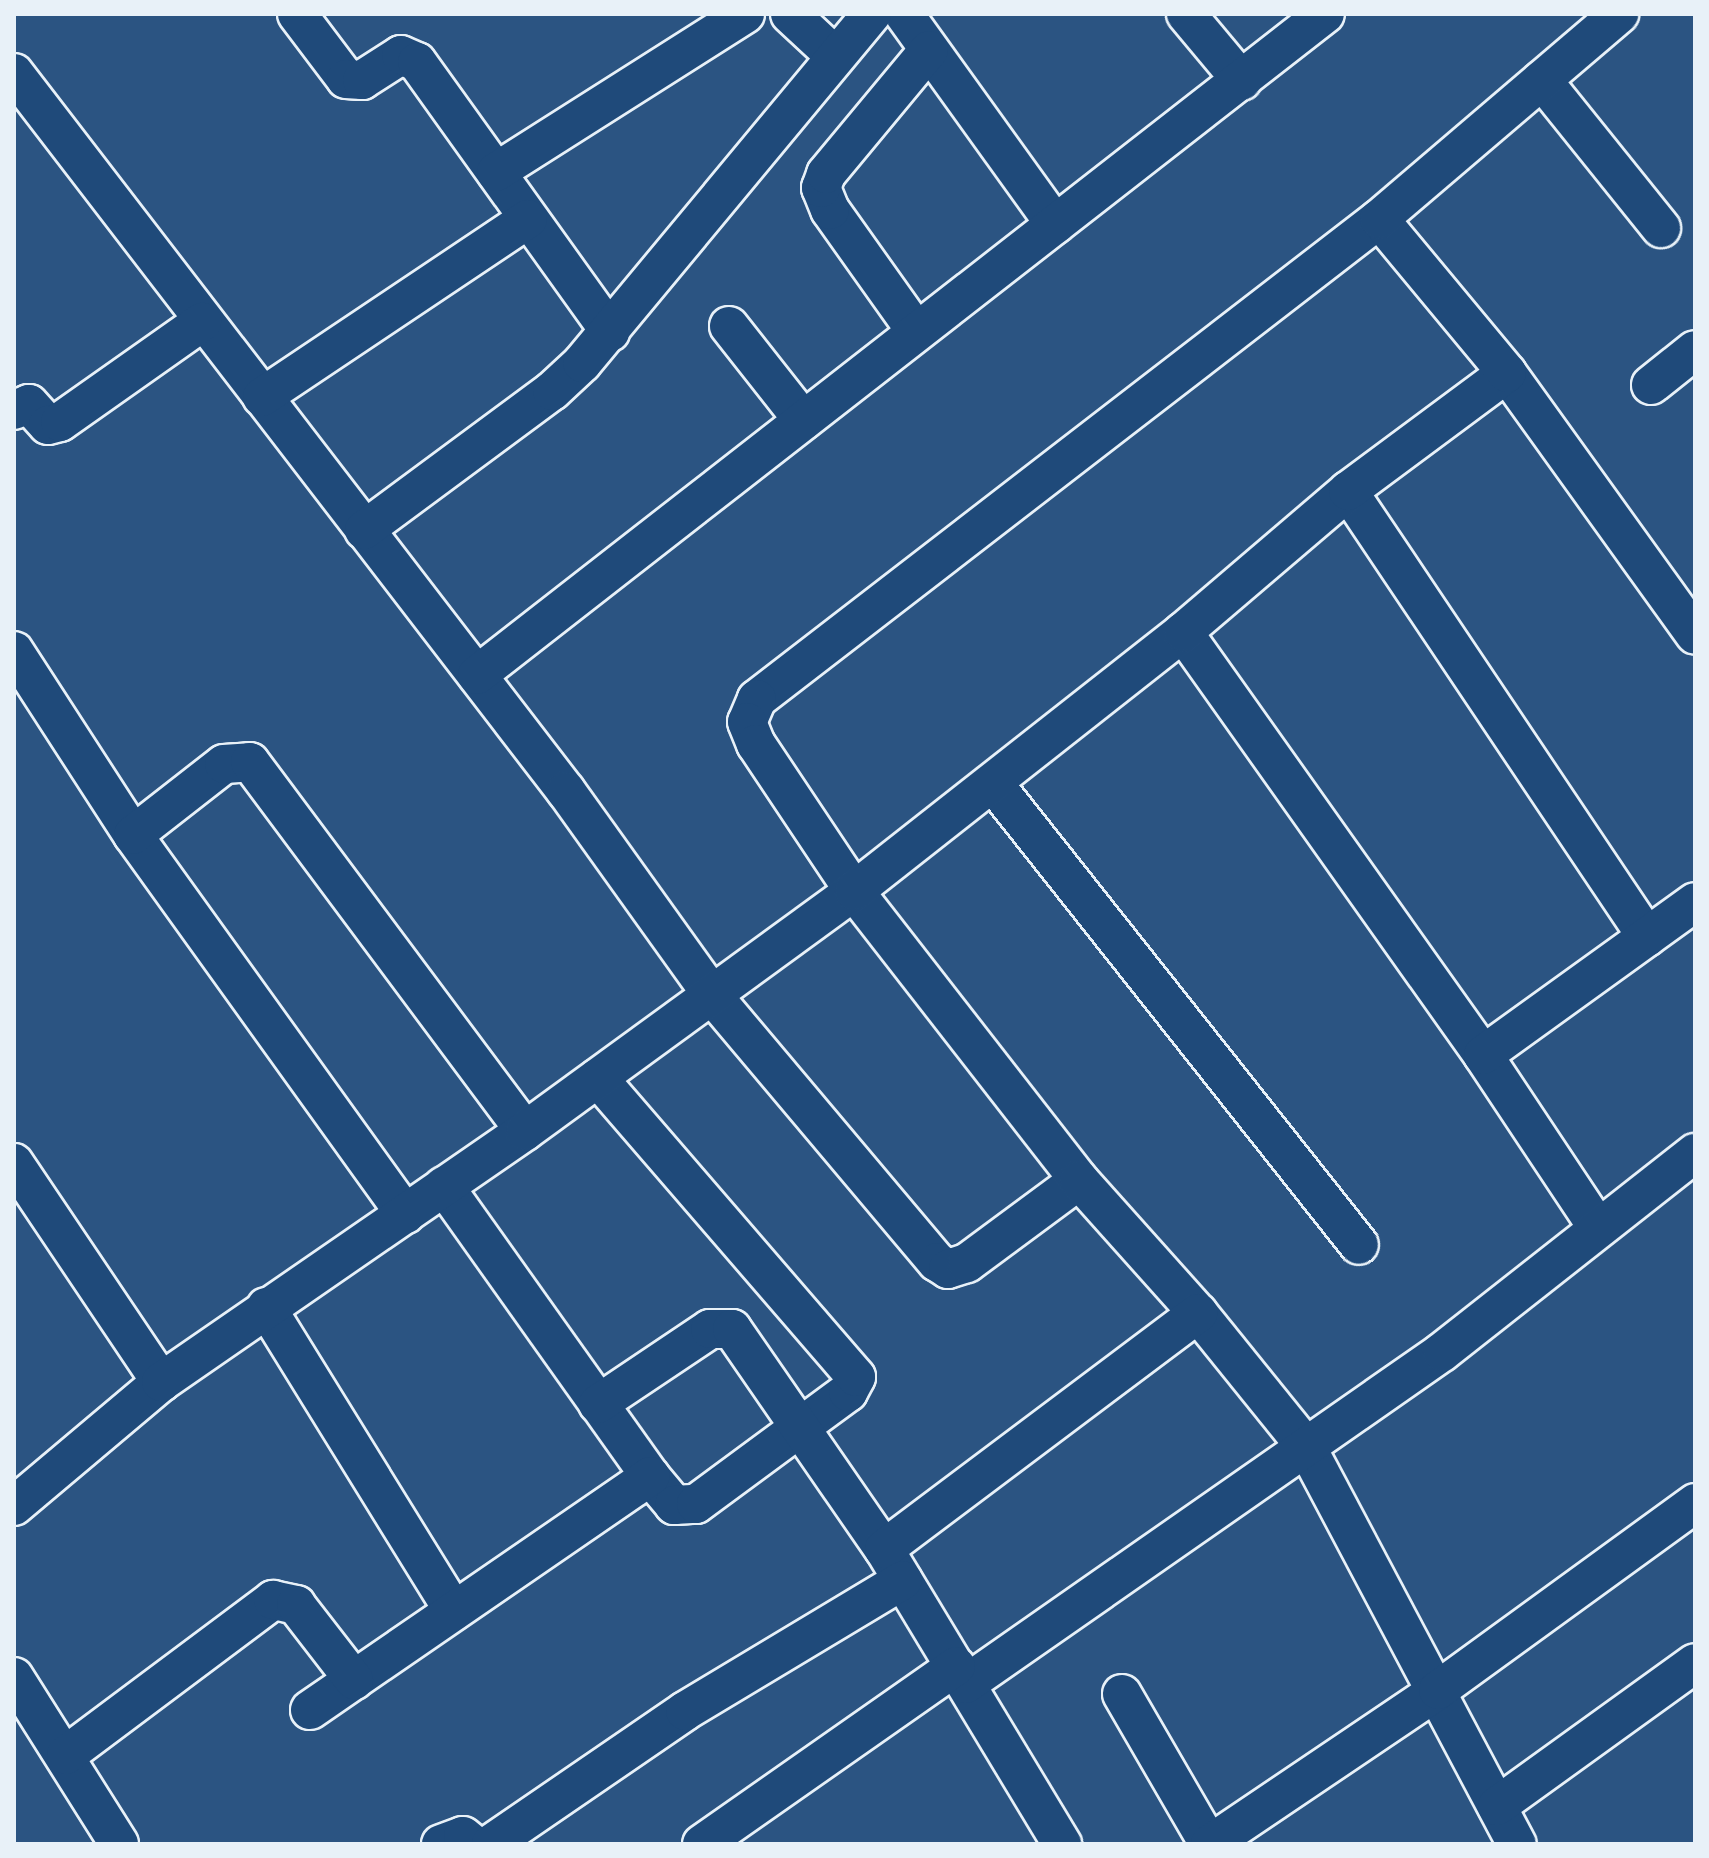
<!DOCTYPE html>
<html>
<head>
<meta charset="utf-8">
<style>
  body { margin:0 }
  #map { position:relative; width:1709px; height:1858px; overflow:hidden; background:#2b5482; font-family:Caveat,sans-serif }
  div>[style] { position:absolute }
  .roads { filter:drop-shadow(2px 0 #e8f1f8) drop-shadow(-2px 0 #e8f1f8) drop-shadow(0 2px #e8f1f8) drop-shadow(0 -2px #e8f1f8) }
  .minor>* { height:38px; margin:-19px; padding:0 19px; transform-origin:19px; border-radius:19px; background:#1f4a7a }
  span { translate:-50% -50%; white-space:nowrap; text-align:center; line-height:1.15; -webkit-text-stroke:8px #1f4a7a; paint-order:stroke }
  .frame { position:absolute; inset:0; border:16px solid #e8f1f8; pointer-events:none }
</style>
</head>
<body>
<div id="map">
  <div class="roads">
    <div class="minor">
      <div style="left:297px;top:14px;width:81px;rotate:53deg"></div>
      <div style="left:346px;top:79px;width:16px;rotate:4deg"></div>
      <div style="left:362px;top:80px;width:46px;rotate:-32.7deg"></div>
      <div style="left:401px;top:55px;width:17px;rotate:24deg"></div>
      <div style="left:417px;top:62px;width:332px;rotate:54.4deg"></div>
      <div style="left:790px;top:14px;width:60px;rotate:43deg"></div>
      <div style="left:904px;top:14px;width:259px;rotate:54.3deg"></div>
      <div style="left:1186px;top:14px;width:87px;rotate:50.1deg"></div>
      <div style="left:14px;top:73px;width:906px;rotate:52.45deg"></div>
      <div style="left:566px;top:791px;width:251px;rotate:54.4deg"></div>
      <div style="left:712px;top:995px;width:349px;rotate:49.9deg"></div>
      <div style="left:937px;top:1262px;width:13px;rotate:32deg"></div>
      <div style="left:948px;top:1269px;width:20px;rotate:-18deg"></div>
      <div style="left:967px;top:1263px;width:139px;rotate:-36.5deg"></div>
      <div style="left:1542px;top:80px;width:190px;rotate:51.2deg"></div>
      <div style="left:496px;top:172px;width:295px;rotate:-32.4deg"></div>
      <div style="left:1379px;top:219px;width:786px;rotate:142.34deg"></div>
      <div style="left:757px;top:699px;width:25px;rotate:113deg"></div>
      <div style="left:747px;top:722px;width:24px;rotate:68deg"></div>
      <div style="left:756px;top:744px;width:177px;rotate:56.3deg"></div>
      <div style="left:854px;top:891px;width:366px;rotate:52.1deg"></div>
      <div style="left:1079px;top:1180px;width:178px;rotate:48.2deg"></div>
      <div style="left:1198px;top:1313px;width:174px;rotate:51.1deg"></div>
      <div style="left:1307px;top:1448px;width:448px;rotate:62.1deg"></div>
      <div style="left:729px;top:326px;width:120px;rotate:51.8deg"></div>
      <div style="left:916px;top:331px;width:148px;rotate:-125.4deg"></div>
      <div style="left:830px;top:210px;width:24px;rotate:-112deg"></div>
      <div style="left:821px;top:188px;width:15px;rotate:-70deg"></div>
      <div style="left:826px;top:174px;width:161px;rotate:-50.3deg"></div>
      <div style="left:1507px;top:373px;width:322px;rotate:54.3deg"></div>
      <div style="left:1651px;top:385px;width:56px;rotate:-38.5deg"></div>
      <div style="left:262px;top:397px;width:320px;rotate:-33.8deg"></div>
      <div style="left:14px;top:410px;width:16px;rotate:-22deg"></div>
      <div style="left:29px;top:404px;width:28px;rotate:48deg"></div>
      <div style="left:48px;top:425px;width:12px;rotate:-14deg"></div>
      <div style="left:60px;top:422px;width:174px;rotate:-35.2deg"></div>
      <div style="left:1348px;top:491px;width:537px;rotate:56.16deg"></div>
      <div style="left:364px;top:530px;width:234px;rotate:-36.5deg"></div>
      <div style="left:552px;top:391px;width:41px;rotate:-43deg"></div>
      <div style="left:582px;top:363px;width:454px;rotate:-50.3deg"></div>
      <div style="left:1183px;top:632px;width:519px;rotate:54.65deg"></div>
      <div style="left:1483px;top:1055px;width:208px;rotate:56.4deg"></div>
      <div style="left:14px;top:651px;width:219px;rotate:57.1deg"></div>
      <div style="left:133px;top:835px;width:467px;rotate:54.3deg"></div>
      <div style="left:477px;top:675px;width:1075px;rotate:-37.94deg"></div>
      <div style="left:993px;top:783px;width:589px;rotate:51.61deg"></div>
      <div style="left:133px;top:835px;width:115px;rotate:-38deg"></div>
      <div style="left:224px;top:764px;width:26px;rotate:-4deg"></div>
      <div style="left:250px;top:762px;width:460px;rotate:53.3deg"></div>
      <div style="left:1483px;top:1055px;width:261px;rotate:-35.8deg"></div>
      <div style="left:14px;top:1163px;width:264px;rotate:56.1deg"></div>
      <div style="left:444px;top:1186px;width:356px;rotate:54.6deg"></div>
      <div style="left:650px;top:1476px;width:38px;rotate:50deg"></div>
      <div style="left:674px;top:1505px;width:22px;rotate:-3deg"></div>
      <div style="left:696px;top:1504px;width:189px;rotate:-36.4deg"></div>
      <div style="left:848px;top:1392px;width:17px;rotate:-62deg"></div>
      <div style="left:856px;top:1377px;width:395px;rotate:-130.8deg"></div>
      <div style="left:266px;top:1307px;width:357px;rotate:58.3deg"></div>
      <div style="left:598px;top:1404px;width:135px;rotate:-33.8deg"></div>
      <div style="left:710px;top:1329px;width:22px"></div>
      <div style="left:732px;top:1329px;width:267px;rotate:55.4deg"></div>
      <div style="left:884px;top:1549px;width:345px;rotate:58.9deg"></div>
      <div style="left:14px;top:1506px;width:192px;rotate:-40.1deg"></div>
      <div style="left:161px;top:1382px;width:442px;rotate:-34.6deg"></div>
      <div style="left:525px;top:1131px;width:407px;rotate:-36.1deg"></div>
      <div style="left:854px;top:891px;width:419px;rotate:-38.2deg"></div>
      <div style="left:1183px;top:632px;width:217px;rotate:-40.5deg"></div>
      <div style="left:1348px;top:491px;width:198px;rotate:-36.6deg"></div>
      <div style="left:1507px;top:373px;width:200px;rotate:-129.7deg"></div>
      <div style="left:1379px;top:219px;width:316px;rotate:-40.5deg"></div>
      <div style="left:884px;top:1549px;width:393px;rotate:-36.9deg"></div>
      <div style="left:14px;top:1677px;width:197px;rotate:57.8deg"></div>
      <div style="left:966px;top:1684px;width:580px;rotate:-34.89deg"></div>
      <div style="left:1442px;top:1352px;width:322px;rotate:-38.2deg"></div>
      <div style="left:1122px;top:1694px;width:173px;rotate:59.9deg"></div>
      <div style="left:310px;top:1710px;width:413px;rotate:-34.5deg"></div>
      <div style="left:66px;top:1755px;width:259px;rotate:-36.8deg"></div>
      <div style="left:273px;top:1600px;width:24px;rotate:12deg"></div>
      <div style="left:296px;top:1605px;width:95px;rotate:52.3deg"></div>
      <div style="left:1497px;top:1806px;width:244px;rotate:-35.8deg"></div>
      <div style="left:441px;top:1844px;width:23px;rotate:-20deg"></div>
      <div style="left:463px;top:1836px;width:13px;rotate:39deg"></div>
      <div style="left:491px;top:1844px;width:235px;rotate:-34.4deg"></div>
      <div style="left:685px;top:1711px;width:254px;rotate:-31deg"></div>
      <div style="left:702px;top:1844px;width:310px;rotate:-35deg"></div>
      <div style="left:1210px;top:1844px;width:275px;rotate:-34deg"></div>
      <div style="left:1438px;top:1690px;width:318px;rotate:-36deg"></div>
    </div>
  </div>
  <div class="frame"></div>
</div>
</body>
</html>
